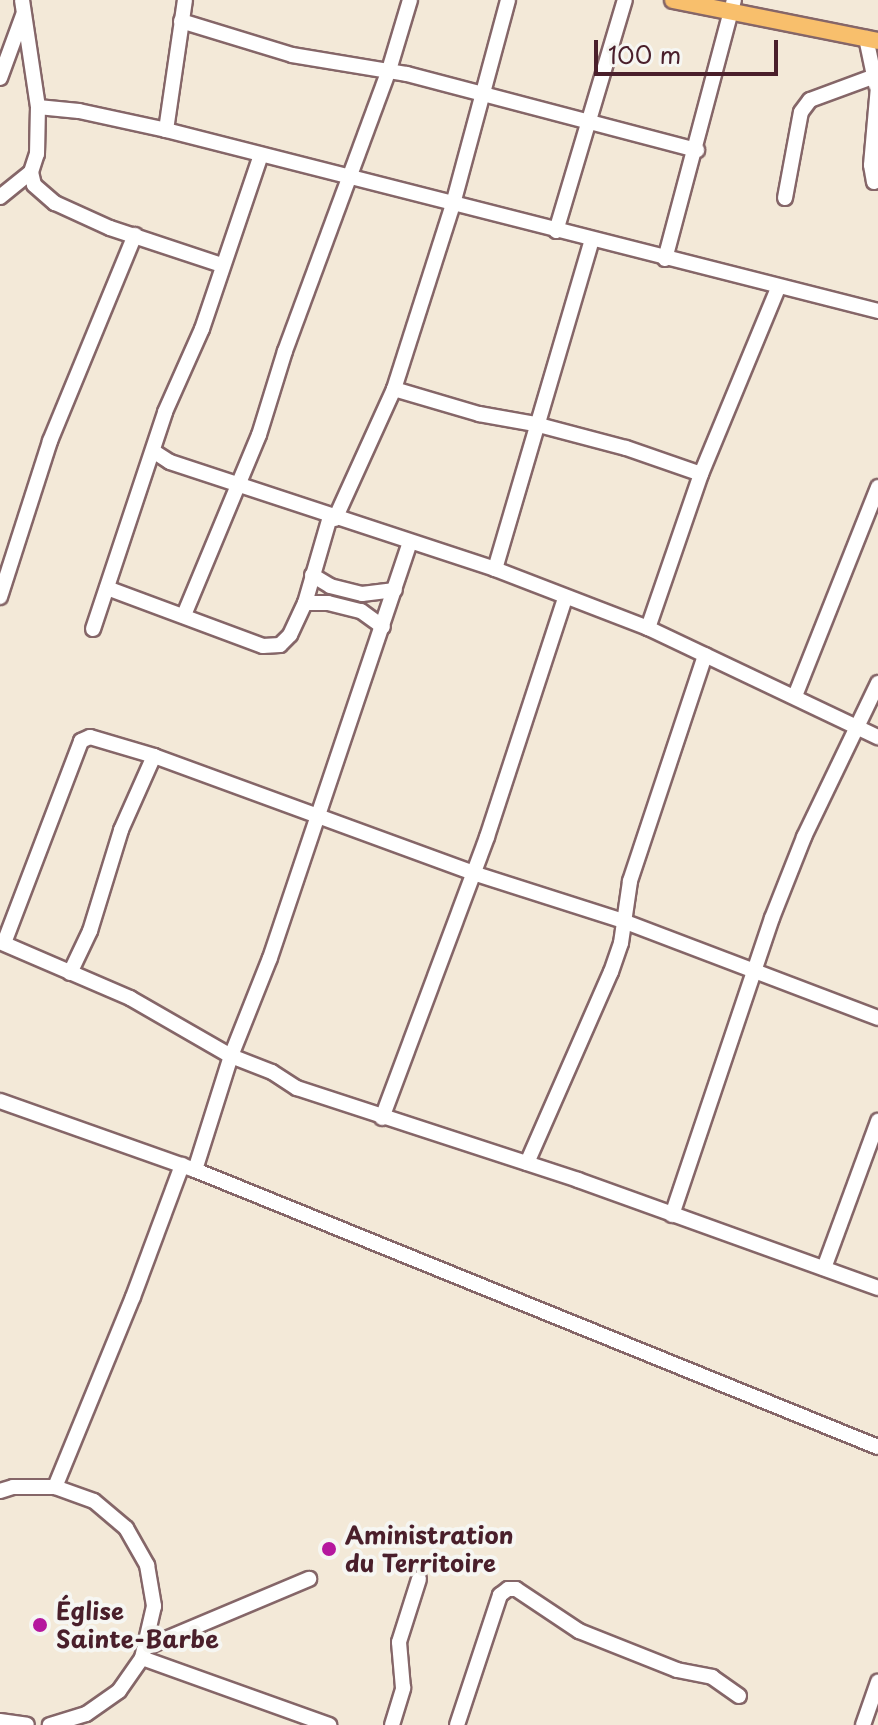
<!DOCTYPE html>
<html>
<head>
<meta charset="utf-8">
<style>
  body { margin:0 }
  #map { position:relative; width:878px; height:1725px; overflow:hidden; background:#f3e9d8; font-family:"Playpen Sans",sans-serif }
  div>[style] { position:absolute }
  .roads { filter:drop-shadow(2px 0 #856668) drop-shadow(-2px 0 #856668) drop-shadow(0 2px #856668) drop-shadow(0 -2px #856668) }
  .minor>* { height:14px; margin:-7px; padding:0 7px; transform-origin:7px; border-radius:7px; background:#fff }
  .major>* { height:16px; margin:-8px; padding:0 8px; transform-origin:8px; border-radius:8px; background:#f8bf6c }
  .dots>* { width:22px; height:22px; translate:-50% -50%; box-sizing:border-box; border:4px solid #f6f6f2; border-radius:50% }
  span { translate:-50% -50%; white-space:nowrap; text-align:center; line-height:1.15; -webkit-text-stroke:8px #f6f6f2; paint-order:stroke }
  .poi-label { font-size:24px; color:#4a1f2b; font-weight:700 }
  .left { translate:0 -50%; text-align:left }
  .scale { position:absolute; left:594px; top:40px; width:184px; height:36px; box-sizing:border-box; border:4px solid #4a1f2b; border-top:0; padding-left:10px; font-size:24px; line-height:28px; white-space:nowrap; color:#4a1f2b; -webkit-text-stroke:6px #f6f6f2; paint-order:stroke }
</style>
</head>
<body>
<div id="map">
  <div class="roads">
    <div class="minor">
      <div style="left:181px;top:21px;width:116px;rotate:17deg"></div>
      <div style="left:292px;top:55px;width:117px;rotate:9.4deg"></div>
      <div style="left:407px;top:74px;width:300px;rotate:14.7deg"></div>
      <div style="left:866px;top:38px;width:48px;rotate:78deg"></div>
      <div style="left:0;top:78px;width:67px;rotate:-69.9deg"></div>
      <div style="left:38px;top:107px;width:41px;rotate:5.6deg"></div>
      <div style="left:79px;top:111px;width:89px;rotate:12.3deg"></div>
      <div style="left:166px;top:130px;width:735px;rotate:14.26deg"></div>
      <div style="left:166px;top:130px;width:131px;rotate:-81.7deg"></div>
      <div style="left:31px;top:172px;width:13px;rotate:77deg"></div>
      <div style="left:34px;top:185px;width:28px;rotate:41deg"></div>
      <div style="left:55px;top:203px;width:60px;rotate:24.4deg"></div>
      <div style="left:110px;top:228px;width:118px;rotate:18.3deg"></div>
      <div style="left:874px;top:182px;width:17px;rotate:-100deg"></div>
      <div style="left:871px;top:165px;width:79px;rotate:-84.9deg"></div>
      <div style="left:0;top:197px;width:40px;rotate:-39deg"></div>
      <div style="left:31px;top:172px;width:19px;rotate:-72deg"></div>
      <div style="left:37px;top:154px;width:47px;rotate:-88.8deg"></div>
      <div style="left:38px;top:107px;width:108px;rotate:-98.5deg"></div>
      <div style="left:785px;top:198px;width:87px;rotate:-79.5deg"></div>
      <div style="left:801px;top:112px;width:15px;rotate:-53deg"></div>
      <div style="left:810px;top:100px;width:69px;rotate:-20.3deg"></div>
      <div style="left:556px;top:231px;width:241px;rotate:-73.4deg"></div>
      <div style="left:665px;top:259px;width:268px;rotate:-75.1deg"></div>
      <div style="left:394px;top:389px;width:89px;rotate:16.4deg"></div>
      <div style="left:479px;top:414px;width:57px;rotate:10.1deg"></div>
      <div style="left:535px;top:424px;width:94px;rotate:14.8deg"></div>
      <div style="left:626px;top:448px;width:79px;rotate:19.1deg"></div>
      <div style="left:153px;top:451px;width:20px;rotate:33deg"></div>
      <div style="left:170px;top:462px;width:342px;rotate:18.2deg"></div>
      <div style="left:495px;top:569px;width:164px;rotate:21.1deg"></div>
      <div style="left:648px;top:628px;width:255px;rotate:25.4deg"></div>
      <div style="left:335px;top:519px;width:143px;rotate:-65.6deg"></div>
      <div style="left:394px;top:389px;width:194px;rotate:-72.3deg"></div>
      <div style="left:453px;top:204px;width:211px;rotate:-74.9deg"></div>
      <div style="left:495px;top:569px;width:343px;rotate:-73.6deg"></div>
      <div style="left:312px;top:575px;width:21px;rotate:31deg"></div>
      <div style="left:330px;top:586px;width:33px;rotate:14deg"></div>
      <div style="left:362px;top:594px;width:33px;rotate:-7deg"></div>
      <div style="left:107px;top:588px;width:166px;rotate:20.4deg"></div>
      <div style="left:263px;top:646px;width:17px;rotate:-3deg"></div>
      <div style="left:280px;top:645px;width:14px;rotate:-45deg"></div>
      <div style="left:290px;top:635px;width:35px;rotate:-65deg"></div>
      <div style="left:305px;top:603px;width:90px;rotate:-73.8deg"></div>
      <div style="left:0;top:597px;width:164px;rotate:-72.2deg"></div>
      <div style="left:50px;top:441px;width:223px;rotate:-67.6deg"></div>
      <div style="left:305px;top:603px;width:23px"></div>
      <div style="left:328px;top:603px;width:34px;rotate:14deg"></div>
      <div style="left:361px;top:611px;width:27px;rotate:36deg"></div>
      <div style="left:184px;top:615px;width:195px;rotate:-67.4deg"></div>
      <div style="left:259px;top:435px;width:88px;rotate:-72.8deg"></div>
      <div style="left:285px;top:351px;width:300px;rotate:-69.7deg"></div>
      <div style="left:389px;top:70px;width:73px;rotate:-73.3deg"></div>
      <div style="left:648px;top:628px;width:163px;rotate:-71deg"></div>
      <div style="left:701px;top:474px;width:201px;rotate:-67.5deg"></div>
      <div style="left:93px;top:629px;width:229px;rotate:-71.6deg"></div>
      <div style="left:165px;top:412px;width:91px;rotate:-66deg"></div>
      <div style="left:202px;top:329px;width:184px;rotate:-71.3deg"></div>
      <div style="left:795px;top:696px;width:225px;rotate:-68.3deg"></div>
      <div style="left:0;top:942px;width:142px;rotate:23.3deg"></div>
      <div style="left:130px;top:998px;width:116px;rotate:29.9deg"></div>
      <div style="left:231px;top:1056px;width:44px;rotate:21.3deg"></div>
      <div style="left:272px;top:1072px;width:30px;rotate:33deg"></div>
      <div style="left:297px;top:1088px;width:296px;rotate:18.1deg"></div>
      <div style="left:578px;top:1180px;width:319px;rotate:19.8deg"></div>
      <div style="left:4px;top:943px;width:216px;rotate:-69.1deg"></div>
      <div style="left:81px;top:741px;width:10px;rotate:-24deg"></div>
      <div style="left:90px;top:737px;width:67px;rotate:16.5deg"></div>
      <div style="left:154px;top:756px;width:340px;rotate:20.1deg"></div>
      <div style="left:473px;top:873px;width:157px;rotate:17.7deg"></div>
      <div style="left:623px;top:921px;width:273px;rotate:20.8deg"></div>
      <div style="left:70px;top:973px;width:47px;rotate:-64.5deg"></div>
      <div style="left:90px;top:931px;width:106px;rotate:-72.9deg"></div>
      <div style="left:121px;top:830px;width:81px;rotate:-66deg"></div>
      <div style="left:0;top:1101px;width:207px;rotate:19.5deg"></div>
      <div style="left:195px;top:1170px;width:737px;rotate:22.08deg"></div>
      <div style="left:382px;top:1118px;width:300px;rotate:-69.5deg"></div>
      <div style="left:487px;top:837px;width:250px;rotate:-71.9deg"></div>
      <div style="left:527px;top:1163px;width:209px;rotate:-66.3deg"></div>
      <div style="left:611px;top:972px;width:31px;rotate:-71deg"></div>
      <div style="left:621px;top:943px;width:63px;rotate:-81.7deg"></div>
      <div style="left:630px;top:881px;width:238px;rotate:-71.6deg"></div>
      <div style="left:195px;top:1170px;width:120px;rotate:-72.5deg"></div>
      <div style="left:231px;top:1056px;width:105px;rotate:-68.3deg"></div>
      <div style="left:270px;top:958px;width:438px;rotate:-71.4deg"></div>
      <div style="left:672px;top:1215px;width:313px;rotate:-71.4deg"></div>
      <div style="left:772px;top:918px;width:87px;rotate:-68.4deg"></div>
      <div style="left:804px;top:837px;width:171px;rotate:-64.3deg"></div>
      <div style="left:824px;top:1268px;width:157px;rotate:-69.8deg"></div>
      <div style="left:55px;top:1487px;width:205px;rotate:-67.7deg"></div>
      <div style="left:133px;top:1297px;width:141px;rotate:-69.6deg"></div>
      <div style="left:0;top:1491px;width:14px;rotate:-17deg"></div>
      <div style="left:13px;top:1487px;width:42px"></div>
      <div style="left:55px;top:1487px;width:41px;rotate:19.7deg"></div>
      <div style="left:94px;top:1501px;width:42px;rotate:40.2deg"></div>
      <div style="left:126px;top:1528px;width:43px;rotate:60.4deg"></div>
      <div style="left:147px;top:1565px;width:42px;rotate:80.3deg"></div>
      <div style="left:154px;top:1606px;width:53px;rotate:103deg"></div>
      <div style="left:142px;top:1658px;width:40px;rotate:124.9deg"></div>
      <div style="left:119px;top:1691px;width:40px;rotate:145.1deg"></div>
      <div style="left:86px;top:1714px;width:38px;rotate:163deg"></div>
      <div style="left:147px;top:1647px;width:176px;rotate:-22.8deg"></div>
      <div style="left:142px;top:1658px;width:199px;rotate:19.7deg"></div>
      <div style="left:0;top:1721px;width:27px;rotate:8deg"></div>
      <div style="left:392px;top:1725px;width:39px;rotate:-73deg"></div>
      <div style="left:403px;top:1688px;width:46px;rotate:-95deg"></div>
      <div style="left:399px;top:1642px;width:66px;rotate:-72.4deg"></div>
      <div style="left:457px;top:1725px;width:137px;rotate:-71.7deg"></div>
      <div style="left:500px;top:1595px;width:10px;rotate:-37deg"></div>
      <div style="left:508px;top:1589px;width:8px"></div>
      <div style="left:516px;top:1589px;width:76px;rotate:33.7deg"></div>
      <div style="left:579px;top:1631px;width:105px;rotate:21.7deg"></div>
      <div style="left:677px;top:1670px;width:36px;rotate:11deg"></div>
      <div style="left:712px;top:1677px;width:33px;rotate:35deg"></div>
      <div style="left:863px;top:1725px;width:46px;rotate:-70.8deg"></div>
    </div>
    <div class="major">
      <div style="left:673px;top:0;width:209px;rotate:11.3deg"></div>
    </div>
  </div>
  <div class="dots">
    <div style="left:329px;top:1549px;background:#b5179e"></div>
    <div style="left:40px;top:1625px;background:#b5179e"></div>
  </div>
  <div class="poi-label">
    <span class="left" style="left:345px;top:1549px">Aministration<br>du Territoire</span>
    <span class="left" style="left:56px;top:1625px">Église<br>Sainte-Barbe</span>
  </div>
  <div class="scale">100 m</div>
</div>
</body>
</html>
